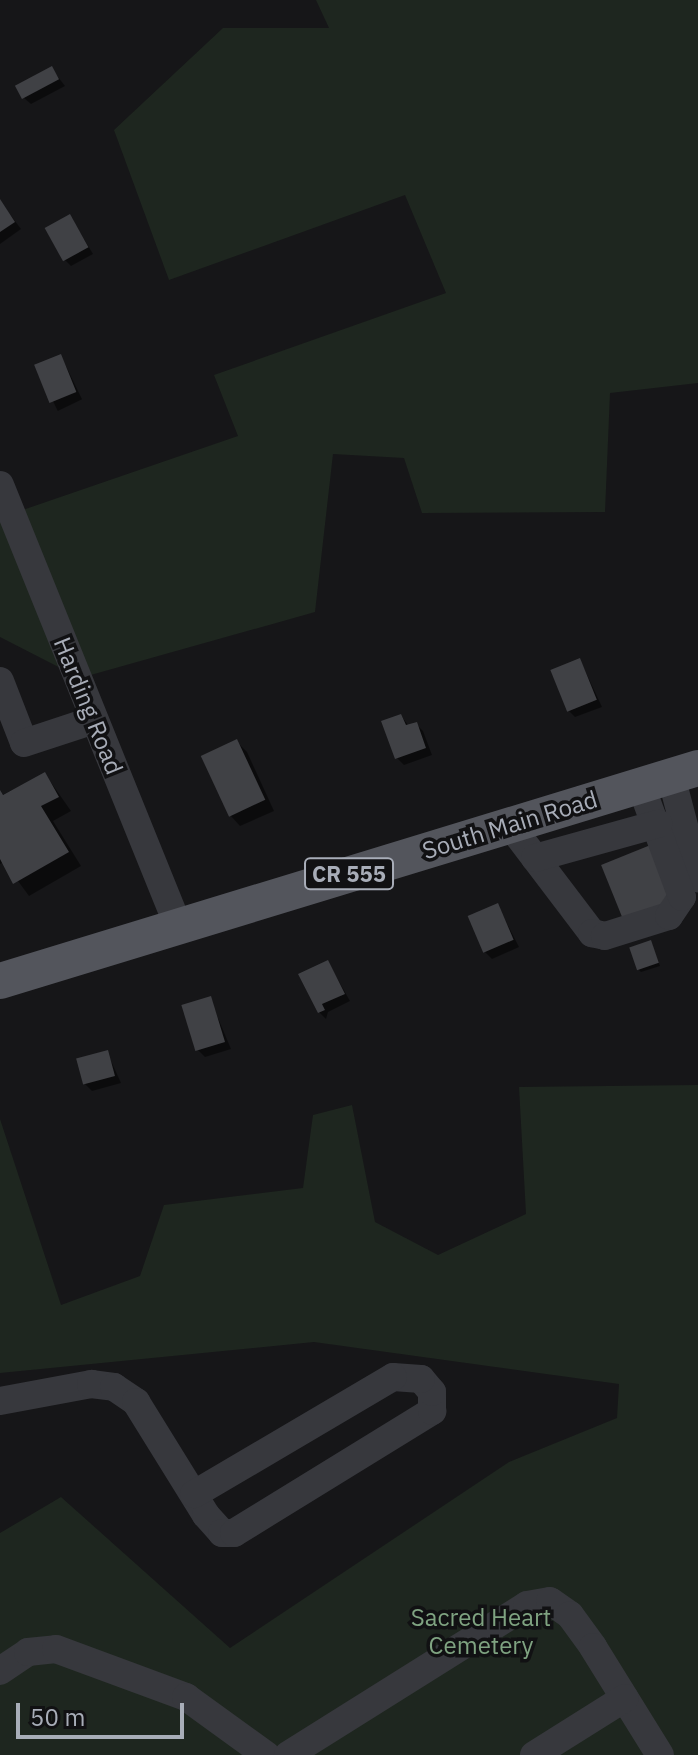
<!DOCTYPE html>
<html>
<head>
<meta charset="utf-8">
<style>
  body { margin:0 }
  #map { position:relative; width:698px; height:1755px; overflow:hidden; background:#161618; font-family:"IBM Plex Sans",sans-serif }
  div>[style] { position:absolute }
  .green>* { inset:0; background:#1e261f }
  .shadow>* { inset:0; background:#0007; transform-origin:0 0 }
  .building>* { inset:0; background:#404145; transform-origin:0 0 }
  .minor>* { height:28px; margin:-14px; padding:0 14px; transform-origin:14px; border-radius:14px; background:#37383d }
  .major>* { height:36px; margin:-18px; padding:0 18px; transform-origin:18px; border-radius:18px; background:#53555c }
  span { translate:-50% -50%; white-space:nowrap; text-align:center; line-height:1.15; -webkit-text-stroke:7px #111113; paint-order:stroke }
  .shield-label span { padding:2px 6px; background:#111113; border:2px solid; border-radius:6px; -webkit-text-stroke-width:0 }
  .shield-label { font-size:22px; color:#a8adb8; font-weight:700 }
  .street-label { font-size:24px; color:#a8adb8 }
  .park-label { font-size:24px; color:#7fa381 }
  .scale { position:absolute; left:16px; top:1703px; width:168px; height:36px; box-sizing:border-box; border:4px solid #a8adb8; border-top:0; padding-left:10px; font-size:24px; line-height:28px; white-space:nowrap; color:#a8adb8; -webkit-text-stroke:6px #111113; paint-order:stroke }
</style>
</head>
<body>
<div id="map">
  <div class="green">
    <div style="clip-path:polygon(316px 0,698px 0,698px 383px,610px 393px,605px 512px,422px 513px,404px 458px,333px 454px,315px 612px,80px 678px,0 637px,0 511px,11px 514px,238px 436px,214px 375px,446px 293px,405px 195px,169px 280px,114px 130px,223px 28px,329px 28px)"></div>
    <div style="clip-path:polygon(698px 1085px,698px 1755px,0 1755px,0 1533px,61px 1497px,230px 1648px,509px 1462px,617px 1418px,619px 1384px,314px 1342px,0 1373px,0 1119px,61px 1305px,140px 1276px,164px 1205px,303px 1188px,313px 1115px,352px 1105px,375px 1222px,438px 1255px,526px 1214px,519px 1087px)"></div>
  </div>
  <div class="shadow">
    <div style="clip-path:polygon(51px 68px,65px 86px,31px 104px,24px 98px)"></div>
    <div style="clip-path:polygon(0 201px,21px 229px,0 244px)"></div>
    <div style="clip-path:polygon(70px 216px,93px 254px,71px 266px,64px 259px)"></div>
    <div style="left:61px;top:356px;width:48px;height:27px;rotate:64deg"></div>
    <div style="clip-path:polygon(580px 660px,602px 707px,575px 717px,568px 710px)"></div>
    <div style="clip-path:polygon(401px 716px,409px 726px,416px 724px,423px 731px,432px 755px,404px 765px,397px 758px)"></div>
    <div style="clip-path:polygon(237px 742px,247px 752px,274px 811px,240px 826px,230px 815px)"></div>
    <div style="clip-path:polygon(45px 774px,71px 811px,53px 821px,81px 866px,29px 896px,4px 862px,0 864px,0 796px)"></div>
    <div style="clip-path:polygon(498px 906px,519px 947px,492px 959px,485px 952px)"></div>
    <div style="clip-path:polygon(651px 942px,660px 966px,641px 972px,638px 969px)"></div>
    <div style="clip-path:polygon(328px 962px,350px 1001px,328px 1012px,326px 1019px,319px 1012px)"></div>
    <div style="clip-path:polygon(210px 999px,231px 1049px,205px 1057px,198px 1050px)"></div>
    <div style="clip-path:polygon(107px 1052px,121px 1083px,92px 1091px,85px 1084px)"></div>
  </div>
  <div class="building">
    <div style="left:52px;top:66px;width:15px;height:42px;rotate:62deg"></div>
    <div style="clip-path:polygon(0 199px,15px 222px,0 232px)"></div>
    <div style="left:70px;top:214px;width:38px;height:29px;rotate:61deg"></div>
    <div style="left:61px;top:354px;width:41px;height:29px;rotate:68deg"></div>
    <div style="left:580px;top:658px;width:45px;height:32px;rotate:68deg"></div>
    <div style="clip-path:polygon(401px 714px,406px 725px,417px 722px,426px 748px,395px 759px,381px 721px)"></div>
    <div style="left:237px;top:739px;width:67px;height:40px;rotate:65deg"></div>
    <div style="clip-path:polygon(45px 772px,59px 797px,41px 806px,69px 852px,13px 884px,0 859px,0 790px,3px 795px)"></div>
    <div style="left:653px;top:844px;width:65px;height:56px;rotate:68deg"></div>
    <div style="left:498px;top:903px;width:40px;height:33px;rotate:67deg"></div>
    <div style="left:651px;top:940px;width:24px;height:23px;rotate:71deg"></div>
    <div style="clip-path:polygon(328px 960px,345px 994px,322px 1004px,325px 1010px,318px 1013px,298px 974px)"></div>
    <div style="left:211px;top:996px;width:48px;height:31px;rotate:73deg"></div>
    <div style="left:108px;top:1050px;width:27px;height:33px;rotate:75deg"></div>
  </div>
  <div class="minor">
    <div style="left:0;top:485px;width:476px;rotate:68deg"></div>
    <div style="left:0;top:681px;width:66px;rotate:68.8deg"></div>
    <div style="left:24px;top:743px;width:74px;rotate:-18.2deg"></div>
    <div style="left:671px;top:776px;width:106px;rotate:75.3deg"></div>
    <div style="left:510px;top:825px;width:136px;rotate:52.8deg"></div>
    <div style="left:592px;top:933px;width:13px;rotate:13deg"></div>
    <div style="left:605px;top:936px;width:67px;rotate:-17.4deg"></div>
    <div style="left:669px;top:916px;width:23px;rotate:-56deg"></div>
    <div style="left:682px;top:897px;width:118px;rotate:-110.3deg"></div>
    <div style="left:535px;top:858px;width:128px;rotate:-15.5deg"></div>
    <div style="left:0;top:1401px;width:93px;rotate:-10.6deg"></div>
    <div style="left:91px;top:1384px;width:23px;rotate:7deg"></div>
    <div style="left:114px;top:1387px;width:27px;rotate:34deg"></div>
    <div style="left:136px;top:1402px;width:133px;rotate:58.2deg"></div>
    <div style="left:206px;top:1515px;width:24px;rotate:48deg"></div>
    <div style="left:222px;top:1533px;width:12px"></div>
    <div style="left:234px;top:1533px;width:233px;rotate:-31.6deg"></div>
    <div style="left:432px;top:1411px;width:19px;rotate:-90deg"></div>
    <div style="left:432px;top:1392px;width:17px;rotate:-130deg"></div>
    <div style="left:421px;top:1379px;width:28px;rotate:-176deg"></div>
    <div style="left:393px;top:1377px;width:231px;rotate:149.5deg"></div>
    <div style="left:0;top:1671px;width:34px;rotate:-34deg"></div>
    <div style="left:28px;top:1652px;width:28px;rotate:-6deg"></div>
    <div style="left:56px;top:1649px;width:139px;rotate:20.3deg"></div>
    <div style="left:186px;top:1697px;width:99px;rotate:35.9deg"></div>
    <div style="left:288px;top:1755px;width:282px;rotate:-32.1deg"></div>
    <div style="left:527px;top:1605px;width:23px;rotate:-10deg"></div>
    <div style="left:550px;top:1601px;width:24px;rotate:35deg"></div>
    <div style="left:570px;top:1615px;width:39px;rotate:54deg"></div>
    <div style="left:593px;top:1647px;width:127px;rotate:58.2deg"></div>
    <div style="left:534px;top:1755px;width:107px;rotate:-32.1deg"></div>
  </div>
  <div class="major">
    <div style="left:0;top:981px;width:730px;rotate:-16.97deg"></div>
  </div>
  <div class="shield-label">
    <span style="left:349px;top:874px">CR 555</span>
  </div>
  <div class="street-label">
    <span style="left:88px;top:706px;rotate:68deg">Harding Road</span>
    <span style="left:510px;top:825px;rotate:-17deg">South Main Road</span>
  </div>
  <div class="park-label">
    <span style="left:481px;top:1632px">Sacred Heart<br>Cemetery</span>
  </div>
  <div class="scale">50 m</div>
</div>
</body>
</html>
